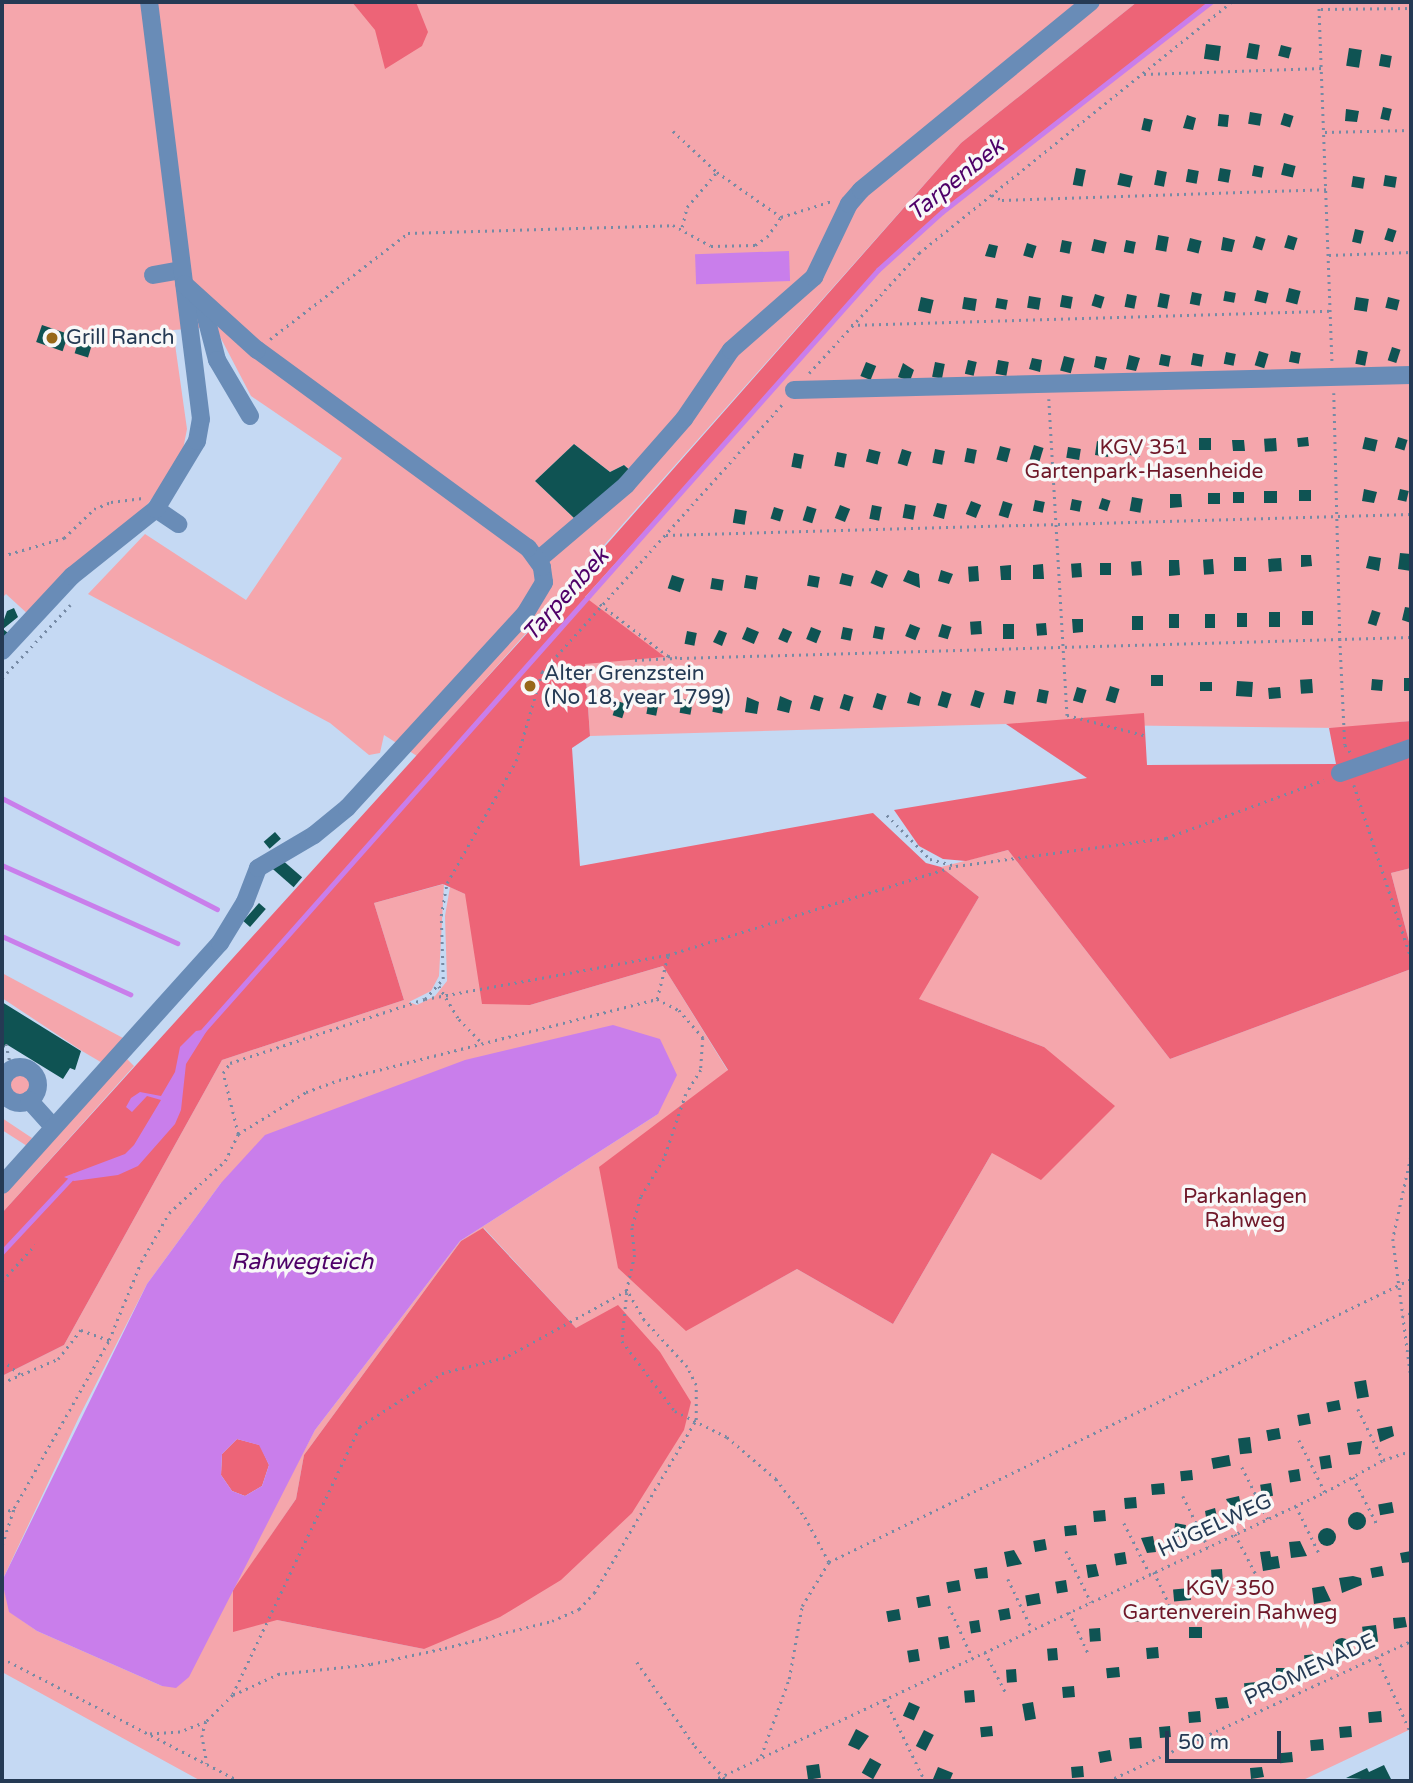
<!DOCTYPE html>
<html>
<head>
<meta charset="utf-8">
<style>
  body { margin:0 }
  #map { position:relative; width:1413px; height:1783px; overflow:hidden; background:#c5d9f3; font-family:"Varela Round",sans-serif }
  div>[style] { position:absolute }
  .green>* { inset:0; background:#f5a6ac }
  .round { border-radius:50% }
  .forest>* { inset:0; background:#ed6477 }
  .water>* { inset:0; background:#c97eeb; transform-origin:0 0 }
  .stream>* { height:4.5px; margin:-2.25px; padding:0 2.25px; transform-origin:2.25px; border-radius:2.25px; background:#c97eeb }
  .building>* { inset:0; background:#0f5353; transform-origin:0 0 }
  .path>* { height:2.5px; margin-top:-1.25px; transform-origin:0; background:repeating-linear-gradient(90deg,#768aa4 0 2px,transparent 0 7px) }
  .minor>* { height:18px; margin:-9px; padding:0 9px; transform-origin:9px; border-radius:9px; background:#698cb7 }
  .minor>.ring { margin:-9px; padding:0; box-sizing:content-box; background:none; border:18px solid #698cb7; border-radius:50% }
  .dots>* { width:19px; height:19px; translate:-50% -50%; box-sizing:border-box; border:4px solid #f8f8f8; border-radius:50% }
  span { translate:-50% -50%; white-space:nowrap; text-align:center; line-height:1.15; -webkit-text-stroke:7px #f8f8f8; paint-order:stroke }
  .poi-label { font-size:21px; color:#253a54 }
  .left { translate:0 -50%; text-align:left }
  .park-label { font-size:21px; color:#6f1829 }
  .street-label { font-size:21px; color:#253a54 }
  .water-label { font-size:23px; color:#4e0068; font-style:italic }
  .frame { position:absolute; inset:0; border:4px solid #253a54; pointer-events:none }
  .scale { position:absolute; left:1165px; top:1731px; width:116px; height:32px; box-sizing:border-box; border:4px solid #253a54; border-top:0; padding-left:9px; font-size:21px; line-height:24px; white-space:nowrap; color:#253a54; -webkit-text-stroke:5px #f8f8f8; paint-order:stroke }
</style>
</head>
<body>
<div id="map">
  <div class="green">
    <div style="clip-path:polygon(2px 2px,1084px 2px,858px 185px,842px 206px,810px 275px,726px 348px,682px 417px,633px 473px,624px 465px,610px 472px,574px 444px,535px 481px,574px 518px,553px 539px,556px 551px,574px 530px,601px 514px,629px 488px,686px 422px,749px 336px,797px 301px,817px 279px,863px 193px,1098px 2px,1137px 2px,961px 143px,417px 756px,384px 735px,380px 753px,369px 755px,330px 723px,88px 594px,145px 534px,246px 600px,342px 458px,251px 396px,215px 327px,173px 330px,187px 429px,181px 460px,138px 517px,69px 571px,30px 616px,6px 594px,2px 598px)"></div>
    <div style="clip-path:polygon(1211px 2px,1411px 2px,1411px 721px,1342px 728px,1006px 724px,590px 736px,585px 663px,664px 657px,584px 598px,904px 244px)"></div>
    <div style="clip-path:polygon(evenodd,1008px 850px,1170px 1059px,1411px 969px,1411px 1729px,1301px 1781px,201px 1781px,2px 1672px,2px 1376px,64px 1345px,222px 1060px,404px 1000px,374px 903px,444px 884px,439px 976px,431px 991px,409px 1002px,417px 1005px,435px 996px,447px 981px,445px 916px,450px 887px,465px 894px,530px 1005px,663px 966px,728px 1071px,686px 1330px,797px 1269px,893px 1324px,992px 1153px,1044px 1047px,918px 999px,979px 897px,941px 867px,1008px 850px,658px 1114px,460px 1241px,315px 1430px,256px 1542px,162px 1686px,37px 1631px,10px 1612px,2px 1581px,79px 1417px,147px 1284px,221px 1183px,658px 1114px,1008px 850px,484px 1228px,576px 1328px,424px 1649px,277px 1620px,233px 1591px,296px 1499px,304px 1455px,461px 1241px,484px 1228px)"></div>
    <div style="clip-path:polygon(1411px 868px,1411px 949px,1391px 873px)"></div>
    <div style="clip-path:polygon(2px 973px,123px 1038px,121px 1044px,104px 1064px,82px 1051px,2px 998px)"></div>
    <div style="clip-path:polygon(124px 1056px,134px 1066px,2px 1213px,2px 1194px)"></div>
    <div class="round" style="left:9px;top:1074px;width:22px;height:22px"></div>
    <div style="clip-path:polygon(2px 1118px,32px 1138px,27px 1146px,2px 1130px)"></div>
  </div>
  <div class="forest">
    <div style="clip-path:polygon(352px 2px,416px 2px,428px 32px,422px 46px,385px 69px,375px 30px)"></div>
    <div style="clip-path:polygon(1137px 2px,1211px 2px,904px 244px,585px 597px,665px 657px,585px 664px,590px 736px,572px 748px,580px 866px,873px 813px,926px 863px,941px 867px,979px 897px,919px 999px,1044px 1047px,1115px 1106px,1041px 1180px,992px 1153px,893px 1324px,797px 1269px,686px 1331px,618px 1268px,599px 1167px,728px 1070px,663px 966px,530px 1005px,482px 1004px,465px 894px,443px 884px,374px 903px,404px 1000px,222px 1060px,64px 1345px,2px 1376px,2px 1213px,570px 586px,961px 143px)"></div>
    <div style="clip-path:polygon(1144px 713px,1147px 765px,1336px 764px,1329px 728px,1411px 721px,1411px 868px,1391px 873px,1411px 949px,1411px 969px,1170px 1059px,1008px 850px,966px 861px,943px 859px,919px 846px,894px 810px,1087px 778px,1006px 724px)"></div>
    <div style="clip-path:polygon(483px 1228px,576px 1328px,618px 1305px,660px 1352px,691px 1402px,684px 1430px,632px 1513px,561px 1580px,500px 1617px,424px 1649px,277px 1620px,233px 1632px,233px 1590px,296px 1499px,304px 1455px,461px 1241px)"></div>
    <div style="clip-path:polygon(237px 1439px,260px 1445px,269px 1465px,262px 1486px,245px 1496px,232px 1491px,221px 1475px,222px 1454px)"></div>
  </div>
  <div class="water">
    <div style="left:789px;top:251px;width:30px;height:94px;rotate:88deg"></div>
    <div style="clip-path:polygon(evenodd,613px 1025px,660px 1039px,677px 1075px,658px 1114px,460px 1241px,315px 1430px,189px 1677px,176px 1688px,162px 1686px,37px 1631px,9px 1612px,2px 1581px,147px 1284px,221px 1183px,265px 1135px,465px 1060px,613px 1025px,237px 1439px,259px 1445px,269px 1465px,262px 1486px,245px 1496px,232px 1491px,221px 1475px,222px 1454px,237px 1439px)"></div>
    <div style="clip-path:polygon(208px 1029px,186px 1064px,181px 1110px,175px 1124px,138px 1166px,118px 1175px,74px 1181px,64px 1177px,125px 1154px,134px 1145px,161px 1100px,147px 1096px,132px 1112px,126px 1107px,131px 1098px,140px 1092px,161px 1096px,175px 1072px,180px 1047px,196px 1031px)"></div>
  </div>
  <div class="stream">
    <div style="left:2px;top:798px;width:242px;rotate:27.3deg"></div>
    <div style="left:2px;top:865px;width:192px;rotate:24deg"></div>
    <div style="left:2px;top:936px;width:141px;rotate:24.4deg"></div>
    <div style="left:201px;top:1033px;width:1020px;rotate:-48.42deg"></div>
    <div style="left:878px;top:270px;width:86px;rotate:-42.2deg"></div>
    <div style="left:942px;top:212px;width:341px;rotate:-38deg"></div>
    <div style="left:2px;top:1252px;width:104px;rotate:-46.9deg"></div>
  </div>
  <div class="building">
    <div style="left:1249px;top:43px;width:11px;height:15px;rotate:10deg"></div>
    <div style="left:1206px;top:44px;width:15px;height:15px;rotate:8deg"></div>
    <div style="left:1281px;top:45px;width:11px;height:11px;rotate:15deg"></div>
    <div style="left:1349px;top:48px;width:13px;height:18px;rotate:9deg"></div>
    <div style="left:1381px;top:54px;width:11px;height:12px;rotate:10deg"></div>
    <div style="left:1383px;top:107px;width:9px;height:12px;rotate:13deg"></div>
    <div style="clip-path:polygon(1346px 109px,1359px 111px,1357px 122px,1345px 121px)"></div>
    <div style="left:1250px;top:112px;width:12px;height:12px;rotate:9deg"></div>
    <div style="left:1284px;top:113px;width:10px;height:12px;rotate:17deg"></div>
    <div style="left:1219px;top:114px;width:10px;height:12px;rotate:6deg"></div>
    <div style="clip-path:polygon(1187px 115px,1196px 118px,1193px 130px,1183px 128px)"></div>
    <div style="left:1144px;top:118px;width:9px;height:12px;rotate:13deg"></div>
    <div style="left:1284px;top:163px;width:12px;height:12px;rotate:14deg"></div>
    <div style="left:1254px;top:165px;width:10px;height:11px;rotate:11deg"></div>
    <div style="left:1076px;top:168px;width:10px;height:17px;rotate:11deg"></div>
    <div style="left:1220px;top:168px;width:11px;height:13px;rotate:10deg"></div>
    <div style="left:1188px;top:169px;width:11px;height:13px;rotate:10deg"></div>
    <div style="left:1157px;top:170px;width:10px;height:15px;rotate:11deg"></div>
    <div style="left:1120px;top:173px;width:13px;height:12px;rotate:13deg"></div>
    <div style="left:1385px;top:175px;width:12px;height:11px;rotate:9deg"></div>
    <div style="left:1353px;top:176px;width:12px;height:11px;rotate:9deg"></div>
    <div style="left:1388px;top:228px;width:9px;height:12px;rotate:18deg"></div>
    <div style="left:1355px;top:229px;width:9px;height:13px;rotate:13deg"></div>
    <div style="left:1158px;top:235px;width:11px;height:15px;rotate:10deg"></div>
    <div style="left:1288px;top:235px;width:10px;height:13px;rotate:17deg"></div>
    <div style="left:1256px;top:236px;width:10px;height:12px;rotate:17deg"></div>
    <div style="clip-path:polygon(1223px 237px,1235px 240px,1232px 252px,1221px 250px)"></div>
    <div style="left:1190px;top:238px;width:12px;height:13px;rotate:14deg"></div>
    <div style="left:1094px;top:239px;width:13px;height:12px;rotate:13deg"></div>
    <div style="left:1062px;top:240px;width:10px;height:12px;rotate:11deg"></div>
    <div style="left:1126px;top:240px;width:10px;height:12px;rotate:11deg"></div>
    <div style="left:1027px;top:243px;width:10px;height:13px;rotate:17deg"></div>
    <div style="clip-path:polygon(989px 244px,998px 246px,995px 258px,985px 256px)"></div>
    <div style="left:1289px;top:288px;width:12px;height:14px;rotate:14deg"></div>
    <div style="left:1257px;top:290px;width:12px;height:11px;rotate:14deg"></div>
    <div style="left:1225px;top:291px;width:11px;height:10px;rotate:10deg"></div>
    <div style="left:1192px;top:292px;width:10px;height:12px;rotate:11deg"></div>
    <div style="left:1160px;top:293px;width:10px;height:14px;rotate:11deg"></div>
    <div style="left:1095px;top:294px;width:10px;height:12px;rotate:17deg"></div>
    <div style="left:1127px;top:294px;width:10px;height:13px;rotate:11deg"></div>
    <div style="left:1062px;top:295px;width:11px;height:12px;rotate:10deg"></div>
    <div style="left:1029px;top:296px;width:12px;height:12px;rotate:9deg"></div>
    <div style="left:921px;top:297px;width:13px;height:14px;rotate:13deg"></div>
    <div style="left:964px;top:297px;width:13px;height:12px;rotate:9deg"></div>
    <div style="left:1356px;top:297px;width:13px;height:13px;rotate:9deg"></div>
    <div style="left:1388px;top:297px;width:12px;height:11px;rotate:14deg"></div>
    <div style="left:997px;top:298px;width:11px;height:10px;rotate:10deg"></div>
    <div style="left:42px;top:325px;width:28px;height:18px;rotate:19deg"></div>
    <div style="left:79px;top:339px;width:14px;height:15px;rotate:17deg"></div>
    <div style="left:1392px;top:347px;width:9px;height:14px;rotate:18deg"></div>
    <div style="left:1358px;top:350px;width:10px;height:14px;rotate:11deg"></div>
    <div style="left:1259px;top:351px;width:10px;height:15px;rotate:17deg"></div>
    <div style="left:1291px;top:351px;width:10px;height:11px;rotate:11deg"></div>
    <div style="left:1226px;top:352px;width:10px;height:12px;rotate:11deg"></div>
    <div style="left:1193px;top:353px;width:11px;height:12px;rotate:10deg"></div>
    <div style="left:1161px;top:354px;width:10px;height:11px;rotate:11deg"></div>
    <div style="clip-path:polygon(1129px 355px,1140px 358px,1136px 371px,1126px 369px)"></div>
    <div style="left:1064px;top:356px;width:11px;height:15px;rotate:15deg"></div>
    <div style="clip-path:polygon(1096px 356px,1107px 358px,1104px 370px,1094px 367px)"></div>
    <div style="clip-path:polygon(1032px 358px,1042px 360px,1040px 372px,1029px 369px)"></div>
    <div style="left:968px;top:360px;width:9px;height:14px;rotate:13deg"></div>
    <div style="left:998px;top:360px;width:11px;height:14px;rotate:10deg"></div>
    <div style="left:866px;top:362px;width:11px;height:15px;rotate:22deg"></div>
    <div style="left:935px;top:362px;width:10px;height:15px;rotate:11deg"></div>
    <div style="clip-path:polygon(903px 363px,914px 370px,910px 381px,898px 377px)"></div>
    <div style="left:1308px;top:437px;width:9px;height:11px;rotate:84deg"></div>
    <div style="left:1365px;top:437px;width:13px;height:12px;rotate:13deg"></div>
    <div style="left:1398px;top:437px;width:10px;height:11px;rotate:17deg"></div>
    <div style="left:1199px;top:438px;width:12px;height:12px"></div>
    <div style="left:1276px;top:438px;width:13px;height:12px;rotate:86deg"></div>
    <div style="clip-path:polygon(1232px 440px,1244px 440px,1245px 451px,1233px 451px)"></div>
    <div style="clip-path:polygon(1097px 441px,1109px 445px,1108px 457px,1095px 455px)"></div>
    <div style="left:1130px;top:442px;width:12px;height:13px;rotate:9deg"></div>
    <div style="left:1168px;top:442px;width:12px;height:12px"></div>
    <div style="clip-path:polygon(574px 444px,610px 472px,624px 465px,633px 473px,574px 518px,535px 481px)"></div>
    <div style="left:1034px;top:445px;width:10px;height:15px;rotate:17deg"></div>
    <div style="left:1000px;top:446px;width:11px;height:14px;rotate:15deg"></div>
    <div style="left:1068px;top:447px;width:13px;height:11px;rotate:9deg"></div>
    <div style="left:967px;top:448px;width:10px;height:14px;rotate:11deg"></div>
    <div style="left:869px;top:449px;width:12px;height:13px;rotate:14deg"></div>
    <div style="left:902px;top:449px;width:10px;height:15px;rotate:17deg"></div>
    <div style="left:935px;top:449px;width:10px;height:14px;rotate:11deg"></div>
    <div style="left:837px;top:452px;width:10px;height:14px;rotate:11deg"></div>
    <div style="left:794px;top:453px;width:10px;height:14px;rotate:11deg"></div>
    <div style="clip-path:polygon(1364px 489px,1377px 492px,1374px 503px,1362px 501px)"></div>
    <div style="left:1400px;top:489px;width:9px;height:11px;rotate:13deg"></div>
    <div style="left:1299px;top:490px;width:12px;height:11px"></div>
    <div style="left:1264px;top:491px;width:13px;height:12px"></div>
    <div style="left:1233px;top:492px;width:11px;height:11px"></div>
    <div style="left:1208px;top:493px;width:12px;height:11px"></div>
    <div style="clip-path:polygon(1170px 494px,1181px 494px,1182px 507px,1170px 508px)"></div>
    <div style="left:1132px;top:497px;width:11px;height:14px;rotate:10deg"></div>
    <div style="left:1102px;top:498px;width:9px;height:11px;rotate:18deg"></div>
    <div style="left:1072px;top:499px;width:10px;height:11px;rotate:11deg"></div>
    <div style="left:1035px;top:500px;width:10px;height:11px;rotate:11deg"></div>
    <div style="left:971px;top:501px;width:11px;height:14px;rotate:22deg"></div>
    <div style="left:1003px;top:501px;width:10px;height:15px;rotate:17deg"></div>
    <div style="clip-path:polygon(937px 503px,947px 505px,944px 519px,933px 516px)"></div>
    <div style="left:905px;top:504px;width:11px;height:14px;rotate:10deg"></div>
    <div style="left:840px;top:505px;width:11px;height:14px;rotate:22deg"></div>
    <div style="left:872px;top:505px;width:10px;height:14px;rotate:11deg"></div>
    <div style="left:807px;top:506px;width:10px;height:15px;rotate:17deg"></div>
    <div style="left:774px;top:507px;width:10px;height:12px;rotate:17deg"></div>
    <div style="left:735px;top:509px;width:12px;height:14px;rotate:9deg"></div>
    <div style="clip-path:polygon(1400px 553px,1411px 554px,1411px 571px,1398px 569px)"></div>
    <div style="clip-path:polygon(1301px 555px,1311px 555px,1312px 566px,1301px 567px)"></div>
    <div style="clip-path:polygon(1369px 556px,1381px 558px,1379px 571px,1366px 568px)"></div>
    <div style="left:1234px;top:557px;width:12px;height:14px"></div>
    <div style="left:1281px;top:558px;width:13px;height:13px;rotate:86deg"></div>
    <div style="left:1213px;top:559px;width:15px;height:10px;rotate:86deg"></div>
    <div style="clip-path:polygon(1169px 560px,1179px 560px,1180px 575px,1169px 576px)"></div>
    <div style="left:1141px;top:561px;width:14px;height:10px;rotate:86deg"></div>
    <div style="left:1081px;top:563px;width:14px;height:10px;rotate:86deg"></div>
    <div style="left:1100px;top:563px;width:11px;height:12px"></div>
    <div style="clip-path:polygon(1043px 564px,1044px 579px,1033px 579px,1033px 565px)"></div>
    <div style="clip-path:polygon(1011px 565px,1011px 580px,1001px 580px,1000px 566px)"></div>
    <div style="left:978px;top:566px;width:15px;height:10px;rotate:86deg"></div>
    <div style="left:876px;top:570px;width:13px;height:14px;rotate:23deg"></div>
    <div style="clip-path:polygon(908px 570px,919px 574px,920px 588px,903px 581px)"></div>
    <div style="clip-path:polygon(941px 570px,953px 574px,949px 584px,938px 581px)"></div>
    <div style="left:842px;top:573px;width:12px;height:11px;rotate:14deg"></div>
    <div style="left:672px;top:575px;width:13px;height:14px;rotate:18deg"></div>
    <div style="left:746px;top:575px;width:12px;height:13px;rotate:9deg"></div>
    <div style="left:809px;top:575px;width:11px;height:11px;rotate:10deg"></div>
    <div style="left:712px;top:578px;width:12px;height:11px;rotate:9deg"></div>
    <div style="clip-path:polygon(1405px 607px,1411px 608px,1411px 623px,1402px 620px)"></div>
    <div style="clip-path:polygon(14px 608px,18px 617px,3px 629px,8px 633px,2px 640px,2px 625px,7px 611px)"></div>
    <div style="left:1372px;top:610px;width:9px;height:14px;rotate:18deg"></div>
    <div style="left:1302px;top:611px;width:11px;height:14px"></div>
    <div style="left:1269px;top:612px;width:11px;height:15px"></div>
    <div style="left:1237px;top:613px;width:10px;height:14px"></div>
    <div style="left:1169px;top:614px;width:10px;height:14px"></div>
    <div style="left:1205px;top:614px;width:10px;height:14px"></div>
    <div style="left:1132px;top:616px;width:11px;height:14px"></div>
    <div style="clip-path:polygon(1072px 619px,1083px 619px,1083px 632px,1073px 633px)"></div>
    <div style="left:981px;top:621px;width:13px;height:11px;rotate:86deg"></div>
    <div style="left:1046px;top:623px;width:12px;height:10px;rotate:85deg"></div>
    <div style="left:910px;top:624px;width:11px;height:13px;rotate:22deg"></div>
    <div style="left:942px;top:624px;width:10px;height:13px;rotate:17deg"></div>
    <div style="left:1003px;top:624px;width:11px;height:15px"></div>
    <div style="left:875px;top:626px;width:10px;height:12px;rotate:11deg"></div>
    <div style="left:747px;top:627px;width:13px;height:13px;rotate:23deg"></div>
    <div style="left:811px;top:627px;width:11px;height:13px;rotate:22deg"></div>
    <div style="left:843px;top:627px;width:10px;height:12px;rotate:11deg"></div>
    <div style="left:783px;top:628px;width:10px;height:12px;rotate:24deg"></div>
    <div style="clip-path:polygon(719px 630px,727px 633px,722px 646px,713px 642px)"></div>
    <div style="left:687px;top:631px;width:10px;height:13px;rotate:11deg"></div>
    <div style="left:1151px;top:675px;width:12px;height:11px"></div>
    <div style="left:1404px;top:678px;width:7px;height:13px"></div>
    <div style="left:1312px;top:679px;width:14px;height:12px;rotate:86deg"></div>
    <div style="left:1372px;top:679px;width:11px;height:11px;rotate:5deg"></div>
    <div style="left:1237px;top:681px;width:16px;height:15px;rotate:4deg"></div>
    <div style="left:1200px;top:682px;width:12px;height:9px"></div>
    <div style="left:1110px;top:686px;width:10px;height:15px;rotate:17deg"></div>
    <div style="left:1077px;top:687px;width:10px;height:14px;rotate:17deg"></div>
    <div style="left:1280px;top:687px;width:11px;height:12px;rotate:85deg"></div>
    <div style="left:1039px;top:689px;width:10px;height:13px;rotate:11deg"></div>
    <div style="left:975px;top:690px;width:10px;height:16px;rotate:17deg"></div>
    <div style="left:1006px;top:690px;width:10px;height:13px;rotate:11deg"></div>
    <div style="left:942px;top:691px;width:10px;height:15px;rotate:17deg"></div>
    <div style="clip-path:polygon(910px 692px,921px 697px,919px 706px,907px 703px)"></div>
    <div style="left:877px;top:693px;width:10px;height:15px;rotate:17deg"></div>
    <div style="left:844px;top:694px;width:10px;height:15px;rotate:17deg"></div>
    <div style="left:814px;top:695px;width:10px;height:14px;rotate:17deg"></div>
    <div style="clip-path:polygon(780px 696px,792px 701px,789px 713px,777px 710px)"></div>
    <div style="clip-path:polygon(747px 697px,759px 702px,757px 714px,745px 712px)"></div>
    <div style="left:715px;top:698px;width:10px;height:14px;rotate:11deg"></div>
    <div style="left:682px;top:699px;width:11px;height:14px;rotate:10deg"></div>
    <div style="left:649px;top:700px;width:10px;height:14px;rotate:11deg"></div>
    <div style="left:617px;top:701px;width:10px;height:15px;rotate:17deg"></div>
    <div style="left:275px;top:832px;width:9px;height:15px;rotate:49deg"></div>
    <div style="left:281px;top:859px;width:28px;height:13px;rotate:41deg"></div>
    <div style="left:259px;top:903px;width:9px;height:24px;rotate:41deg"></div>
    <div style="clip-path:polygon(2px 1002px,81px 1051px,75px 1070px,70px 1068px,63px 1079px,6px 1044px,2px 1052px)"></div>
    <div style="left:1366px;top:1380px;width:17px;height:12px;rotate:80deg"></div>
    <div style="left:1339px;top:1400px;width:10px;height:13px;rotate:79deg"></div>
    <div style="left:1309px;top:1413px;width:11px;height:12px;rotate:80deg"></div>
    <div style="clip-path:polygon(1392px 1426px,1394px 1436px,1380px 1442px,1377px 1429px)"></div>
    <div style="left:1279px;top:1428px;width:11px;height:13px;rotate:80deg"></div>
    <div style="left:1250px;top:1437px;width:16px;height:12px;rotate:83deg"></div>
    <div style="clip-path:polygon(1362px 1441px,1360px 1454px,1349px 1455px,1347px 1443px)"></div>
    <div style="left:1229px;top:1455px;width:11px;height:18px;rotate:80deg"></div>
    <div style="left:1330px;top:1455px;width:13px;height:11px;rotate:81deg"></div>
    <div style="left:1299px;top:1469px;width:12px;height:11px;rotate:81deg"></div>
    <div style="left:1192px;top:1470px;width:10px;height:12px;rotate:84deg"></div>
    <div style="left:1164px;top:1483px;width:11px;height:13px;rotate:85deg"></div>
    <div style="left:1271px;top:1483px;width:13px;height:11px;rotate:81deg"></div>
    <div style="clip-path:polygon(1239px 1496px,1242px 1511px,1233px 1513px,1226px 1499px)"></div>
    <div style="left:1136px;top:1497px;width:11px;height:12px;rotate:85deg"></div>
    <div style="left:1392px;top:1502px;width:11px;height:14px;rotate:80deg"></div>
    <div style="clip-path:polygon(1215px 1508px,1218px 1521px,1207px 1523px,1205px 1511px)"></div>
    <div style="left:1105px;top:1510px;width:11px;height:12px;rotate:85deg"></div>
    <div class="round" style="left:1348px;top:1512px;width:18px;height:18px"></div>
    <div style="clip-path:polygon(1175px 1523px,1186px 1525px,1184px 1537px,1174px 1536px)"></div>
    <div style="left:1076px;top:1525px;width:10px;height:12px;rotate:84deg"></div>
    <div class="round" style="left:1318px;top:1528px;width:18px;height:18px"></div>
    <div style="clip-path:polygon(1153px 1536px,1156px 1552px,1147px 1553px,1141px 1538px)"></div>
    <div style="left:1045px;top:1539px;width:11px;height:12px;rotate:80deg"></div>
    <div style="clip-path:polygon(1300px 1541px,1307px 1556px,1291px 1558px,1289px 1542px)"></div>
    <div style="clip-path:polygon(1014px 1550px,1022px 1564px,1007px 1567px,1004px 1552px)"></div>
    <div style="clip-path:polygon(1270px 1551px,1271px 1557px,1278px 1556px,1280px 1568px,1263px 1571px,1260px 1552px)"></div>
    <div style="clip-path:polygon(1411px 1551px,1411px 1562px,1402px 1563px,1400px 1553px)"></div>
    <div style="left:1125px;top:1552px;width:12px;height:11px;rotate:81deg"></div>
    <div style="clip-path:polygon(1096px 1564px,1099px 1576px,1088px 1578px,1086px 1565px)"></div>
    <div style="left:1382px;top:1566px;width:10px;height:12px;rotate:79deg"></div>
    <div style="clip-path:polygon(987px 1567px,988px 1578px,976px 1579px,974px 1569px)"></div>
    <div style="left:1222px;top:1569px;width:15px;height:11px;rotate:86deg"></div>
    <div style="clip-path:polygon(1353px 1576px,1361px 1578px,1362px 1585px,1342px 1593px,1339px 1578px)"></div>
    <div style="left:959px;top:1580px;width:11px;height:13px;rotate:80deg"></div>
    <div style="left:1066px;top:1580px;width:12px;height:11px;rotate:81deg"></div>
    <div style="clip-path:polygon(1324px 1586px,1331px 1601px,1314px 1604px,1312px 1588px)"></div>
    <div style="left:1190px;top:1588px;width:12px;height:17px;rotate:85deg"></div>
    <div style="left:1039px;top:1593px;width:11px;height:14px;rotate:80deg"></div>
    <div style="left:929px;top:1595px;width:11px;height:13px;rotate:80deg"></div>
    <div style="clip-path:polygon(1301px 1605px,1303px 1615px,1285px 1621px,1283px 1608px)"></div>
    <div style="left:1243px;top:1607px;width:11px;height:12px;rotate:85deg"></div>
    <div style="left:1009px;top:1608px;width:11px;height:11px;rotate:80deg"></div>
    <div style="left:1142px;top:1608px;width:13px;height:11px;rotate:86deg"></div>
    <div style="left:899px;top:1609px;width:11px;height:13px;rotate:80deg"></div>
    <div style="clip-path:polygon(1405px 1617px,1407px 1627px,1394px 1629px,1393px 1618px)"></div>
    <div style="left:979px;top:1620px;width:12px;height:10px;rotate:81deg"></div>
    <div style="left:1376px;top:1625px;width:17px;height:14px;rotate:83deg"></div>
    <div style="left:1189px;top:1627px;width:13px;height:11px"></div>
    <div style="left:1100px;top:1628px;width:13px;height:11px;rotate:86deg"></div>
    <div style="left:948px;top:1636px;width:12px;height:10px;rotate:81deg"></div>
    <div class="round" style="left:1333px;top:1638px;width:18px;height:18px"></div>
    <div style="left:1158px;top:1647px;width:11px;height:12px;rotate:85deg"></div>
    <div style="left:1057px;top:1648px;width:12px;height:10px;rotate:85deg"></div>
    <div style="left:918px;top:1649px;width:12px;height:11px;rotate:81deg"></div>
    <div style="left:1317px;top:1654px;width:11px;height:13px;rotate:85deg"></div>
    <div style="left:1119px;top:1667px;width:10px;height:13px;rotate:84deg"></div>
    <div style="left:1289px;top:1668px;width:10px;height:13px;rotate:90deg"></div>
    <div style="left:1016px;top:1669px;width:13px;height:10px;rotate:86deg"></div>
    <div style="left:1257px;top:1682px;width:11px;height:13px;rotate:85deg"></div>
    <div style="left:1074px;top:1686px;width:11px;height:12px;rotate:85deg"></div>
    <div style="left:974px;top:1690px;width:12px;height:10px;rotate:85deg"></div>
    <div style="clip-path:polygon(1227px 1697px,1229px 1708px,1217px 1709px,1215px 1698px)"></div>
    <div style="left:909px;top:1702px;width:12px;height:15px;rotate:24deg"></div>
    <div style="left:1033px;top:1702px;width:17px;height:11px;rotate:80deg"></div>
    <div style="left:1200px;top:1711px;width:11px;height:12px;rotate:85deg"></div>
    <div style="left:1381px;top:1711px;width:11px;height:13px;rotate:85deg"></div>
    <div style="left:992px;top:1726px;width:10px;height:12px;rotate:84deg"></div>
    <div style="left:1170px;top:1726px;width:11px;height:11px;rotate:85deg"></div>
    <div style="left:1351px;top:1726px;width:11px;height:12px;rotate:85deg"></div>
    <div style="clip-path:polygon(856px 1729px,869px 1736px,859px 1750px,848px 1745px)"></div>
    <div style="left:924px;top:1730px;width:11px;height:18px;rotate:27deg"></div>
    <div style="left:1141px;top:1737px;width:11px;height:12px;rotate:85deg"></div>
    <div style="left:1323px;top:1739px;width:11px;height:13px;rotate:85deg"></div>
    <div style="left:1110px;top:1750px;width:11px;height:12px;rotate:80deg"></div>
    <div style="left:1292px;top:1752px;width:10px;height:13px;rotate:84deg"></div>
    <div style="left:870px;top:1758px;width:13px;height:17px;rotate:29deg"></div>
    <div style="left:819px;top:1764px;width:14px;height:13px;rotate:82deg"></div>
    <div style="clip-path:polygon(1384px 1765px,1392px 1781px,1346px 1778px,1367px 1768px,1369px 1772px)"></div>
    <div style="left:1083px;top:1766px;width:11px;height:12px;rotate:85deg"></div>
    <div style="clip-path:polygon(938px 1767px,953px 1773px,950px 1780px,933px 1779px)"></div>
    <div style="clip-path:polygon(1262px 1767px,1264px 1777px,1251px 1779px,1250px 1768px)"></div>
  </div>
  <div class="path">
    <div style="left:1319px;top:2px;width:360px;rotate:87.9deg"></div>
    <div style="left:1321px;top:9px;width:90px;rotate:-0.6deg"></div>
    <div style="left:1144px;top:74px;width:179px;rotate:-1.9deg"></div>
    <div style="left:673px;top:131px;width:60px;rotate:43deg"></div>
    <div style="left:717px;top:172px;width:78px;rotate:35.1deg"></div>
    <div style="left:1325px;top:132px;width:86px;rotate:-1.3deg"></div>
    <div style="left:992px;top:195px;width:11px;rotate:27deg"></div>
    <div style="left:1002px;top:200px;width:325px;rotate:-1.9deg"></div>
    <div style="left:682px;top:227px;width:21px;rotate:-76deg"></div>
    <div style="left:687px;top:207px;width:45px;rotate:-49.5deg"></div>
    <div style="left:1329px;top:255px;width:82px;rotate:-2.1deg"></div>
    <div style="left:851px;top:325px;width:480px;rotate:-1.7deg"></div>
    <div style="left:270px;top:339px;width:174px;rotate:-37.5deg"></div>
    <div style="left:408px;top:233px;width:265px;rotate:-1.7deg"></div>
    <div style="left:673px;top:225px;width:43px;rotate:28.9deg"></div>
    <div style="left:711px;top:246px;width:44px;rotate:-1.3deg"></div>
    <div style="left:755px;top:245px;width:14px;rotate:-34deg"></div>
    <div style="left:767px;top:237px;width:24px;rotate:-55deg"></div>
    <div style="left:781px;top:217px;width:53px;rotate:-17.4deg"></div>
    <div style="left:809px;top:373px;width:163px;rotate:-47.5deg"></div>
    <div style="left:919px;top:253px;width:400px;rotate:-38.8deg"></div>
    <div style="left:1334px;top:393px;width:246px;rotate:88.6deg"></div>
    <div style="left:1340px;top:639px;width:106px;rotate:87.3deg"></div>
    <div style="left:1345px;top:745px;width:9px;rotate:54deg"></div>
    <div style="left:1049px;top:399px;width:317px;rotate:86.7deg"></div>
    <div style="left:1067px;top:715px;width:83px;rotate:14.7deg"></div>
    <div style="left:666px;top:535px;width:745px;rotate:-1.61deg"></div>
    <div style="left:2px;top:556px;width:65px;rotate:-16.2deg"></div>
    <div style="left:64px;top:538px;width:42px;rotate:-44deg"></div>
    <div style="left:94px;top:509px;width:18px;rotate:-22deg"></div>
    <div style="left:111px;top:502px;width:32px;rotate:-7deg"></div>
    <div style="left:600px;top:604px;width:86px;rotate:37.4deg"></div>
    <div style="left:668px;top:656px;width:12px;rotate:9deg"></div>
    <div style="left:680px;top:658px;width:731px;rotate:-1.65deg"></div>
    <div style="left:635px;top:660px;width:41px;rotate:-2.8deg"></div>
    <div style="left:2px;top:678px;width:100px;rotate:-47deg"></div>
    <div style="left:1354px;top:785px;width:181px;rotate:71.7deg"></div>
    <div style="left:887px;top:815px;width:62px;rotate:45.7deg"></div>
    <div style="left:930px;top:859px;width:27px;rotate:15deg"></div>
    <div style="left:439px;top:986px;width:39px;rotate:59deg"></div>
    <div style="left:459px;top:1019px;width:32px;rotate:46deg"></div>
    <div style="left:425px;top:999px;width:27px;rotate:-48deg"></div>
    <div style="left:443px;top:979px;width:63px;rotate:-91.8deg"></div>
    <div style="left:441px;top:916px;width:34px;rotate:-80deg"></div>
    <div style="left:447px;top:883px;width:140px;rotate:-60.5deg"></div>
    <div style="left:516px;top:761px;width:93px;rotate:-73.7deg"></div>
    <div style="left:542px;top:672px;width:363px;rotate:-48.1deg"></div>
    <div style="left:657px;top:999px;width:45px;rotate:-76deg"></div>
    <div style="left:668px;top:955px;width:301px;rotate:-17.2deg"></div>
    <div style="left:956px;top:866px;width:212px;rotate:-7.6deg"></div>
    <div style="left:1166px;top:838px;width:168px;rotate:-20.2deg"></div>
    <div style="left:6px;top:1044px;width:26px;rotate:77deg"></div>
    <div style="left:238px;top:1134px;width:63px;rotate:-103.8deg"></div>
    <div style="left:223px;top:1073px;width:12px;rotate:-55deg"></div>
    <div style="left:230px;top:1063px;width:205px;rotate:-18.2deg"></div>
    <div style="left:425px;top:999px;width:247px;rotate:-10.3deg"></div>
    <div style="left:1411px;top:1157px;width:84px;rotate:102.4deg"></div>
    <div style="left:1393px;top:1239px;width:140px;rotate:82.6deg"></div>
    <div style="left:2px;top:1281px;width:49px;rotate:-47.5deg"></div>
    <div style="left:627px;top:1293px;width:48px;rotate:95.9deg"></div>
    <div style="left:622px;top:1341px;width:88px;rotate:52.9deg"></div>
    <div style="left:675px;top:1411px;width:58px;rotate:26.6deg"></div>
    <div style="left:727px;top:1437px;width:65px;rotate:40.6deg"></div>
    <div style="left:776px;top:1479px;width:48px;rotate:52.7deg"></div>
    <div style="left:805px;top:1517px;width:51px;rotate:61.9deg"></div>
    <div style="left:1402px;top:1317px;width:10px;rotate:-24deg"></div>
    <div style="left:2px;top:1360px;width:23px;rotate:38deg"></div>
    <div style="left:2px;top:1383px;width:61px;rotate:-23.2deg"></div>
    <div style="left:58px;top:1359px;width:37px;rotate:-52deg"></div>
    <div style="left:81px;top:1330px;width:30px;rotate:20deg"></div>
    <div style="left:1358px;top:1409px;width:57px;rotate:63.9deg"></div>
    <div style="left:1299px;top:1440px;width:58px;rotate:63.4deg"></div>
    <div style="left:1242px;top:1467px;width:58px;rotate:63.4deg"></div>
    <div style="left:1353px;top:1477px;width:55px;rotate:63deg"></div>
    <div style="left:1183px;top:1496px;width:57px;rotate:63.9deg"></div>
    <div style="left:1296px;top:1506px;width:52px;rotate:63.9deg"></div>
    <div style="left:2px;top:1514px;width:13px;rotate:-27deg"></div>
    <div style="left:1124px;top:1523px;width:57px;rotate:63deg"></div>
    <div style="left:1235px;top:1534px;width:54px;rotate:62.5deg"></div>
    <div style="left:2px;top:1545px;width:39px;rotate:-72deg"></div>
    <div style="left:14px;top:1508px;width:193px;rotate:-60.5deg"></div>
    <div style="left:109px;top:1340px;width:84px;rotate:-67.7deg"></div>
    <div style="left:141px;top:1262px;width:56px;rotate:-60.3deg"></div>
    <div style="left:169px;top:1213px;width:76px;rotate:-42.9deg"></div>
    <div style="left:225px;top:1161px;width:30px;rotate:-64deg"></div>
    <div style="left:238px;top:1134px;width:80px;rotate:-31.7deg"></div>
    <div style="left:306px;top:1092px;width:35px;rotate:-20deg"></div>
    <div style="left:339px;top:1080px;width:328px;rotate:-14.3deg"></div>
    <div style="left:657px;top:999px;width:25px;rotate:27deg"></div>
    <div style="left:679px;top:1010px;width:37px;rotate:49deg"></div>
    <div style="left:703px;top:1038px;width:32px;rotate:94deg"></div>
    <div style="left:701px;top:1070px;width:28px;rotate:122deg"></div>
    <div style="left:686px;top:1094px;width:69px;rotate:108.7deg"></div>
    <div style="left:664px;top:1159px;width:44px;rotate:121.2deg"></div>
    <div style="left:641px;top:1197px;width:32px;rotate:106deg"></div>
    <div style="left:632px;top:1228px;width:27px;rotate:84deg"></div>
    <div style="left:635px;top:1255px;width:37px;rotate:103deg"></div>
    <div style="left:627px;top:1291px;width:139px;rotate:151.2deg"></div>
    <div style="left:505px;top:1358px;width:63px;rotate:166.2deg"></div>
    <div style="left:444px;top:1373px;width:100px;rotate:147.3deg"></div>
    <div style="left:360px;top:1427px;width:297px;rotate:115.4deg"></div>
    <div style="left:233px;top:1695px;width:38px;rotate:135deg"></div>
    <div style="left:206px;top:1722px;width:28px;rotate:159deg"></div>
    <div style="left:180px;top:1732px;width:30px;rotate:176deg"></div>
    <div style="left:1066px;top:1551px;width:57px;rotate:63.9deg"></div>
    <div style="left:1154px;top:1572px;width:44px;rotate:64.6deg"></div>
    <div style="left:1008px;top:1579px;width:55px;rotate:64.4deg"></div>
    <div style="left:949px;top:1606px;width:56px;rotate:65.7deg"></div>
    <div style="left:1069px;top:1612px;width:45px;rotate:65.1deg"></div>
    <div style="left:985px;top:1652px;width:46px;rotate:62.9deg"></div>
    <div style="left:1377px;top:1657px;width:83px;rotate:65.9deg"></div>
    <div style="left:2px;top:1658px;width:267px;rotate:27.4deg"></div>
    <div style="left:637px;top:1662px;width:102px;rotate:55.4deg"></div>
    <div style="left:695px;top:1746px;width:47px;rotate:47.6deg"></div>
    <div style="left:233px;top:1695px;width:50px;rotate:-25deg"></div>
    <div style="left:278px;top:1674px;width:94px;rotate:-6.1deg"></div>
    <div style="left:371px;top:1664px;width:76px;rotate:-12.2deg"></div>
    <div style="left:445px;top:1648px;width:110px;rotate:-14.2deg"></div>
    <div style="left:552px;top:1621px;width:30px;rotate:-24deg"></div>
    <div style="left:579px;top:1609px;width:22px;rotate:-47deg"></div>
    <div style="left:594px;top:1593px;width:201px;rotate:-59.5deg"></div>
    <div style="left:696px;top:1420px;width:35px;rotate:-90deg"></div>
    <div style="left:696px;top:1385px;width:20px;rotate:-117deg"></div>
    <div style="left:687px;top:1367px;width:64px;rotate:-132.5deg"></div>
    <div style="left:644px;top:1320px;width:34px;rotate:-120deg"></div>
    <div style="left:885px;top:1699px;width:91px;rotate:64deg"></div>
    <div style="left:206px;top:1722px;width:14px;rotate:107deg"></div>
    <div style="left:202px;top:1735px;width:29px;rotate:80deg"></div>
    <div style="left:761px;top:1756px;width:82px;rotate:-70deg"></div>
    <div style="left:789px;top:1679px;width:74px;rotate:-79.9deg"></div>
    <div style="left:802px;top:1606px;width:52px;rotate:-58.5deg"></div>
    <div style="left:829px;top:1562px;width:647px;rotate:-25.93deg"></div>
    <div style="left:712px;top:1781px;width:678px;rotate:-25.24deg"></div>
    <div style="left:1325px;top:1492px;width:66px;rotate:-28.9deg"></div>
    <div style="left:1383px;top:1460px;width:29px;rotate:-18deg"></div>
    <div style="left:1108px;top:1781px;width:334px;rotate:-24.8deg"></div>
  </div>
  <div class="minor">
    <div style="left:153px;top:275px;width:28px;rotate:-10deg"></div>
    <div style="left:202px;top:302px;width:60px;rotate:75.5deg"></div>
    <div style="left:217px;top:360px;width:65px;rotate:59.5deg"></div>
    <div style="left:794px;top:390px;width:617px;rotate:-1.39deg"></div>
    <div style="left:156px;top:509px;width:27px;rotate:34deg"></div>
    <div style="left:538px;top:560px;width:116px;rotate:-40.4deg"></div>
    <div style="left:626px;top:485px;width:88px;rotate:-48.7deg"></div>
    <div style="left:684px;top:419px;width:83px;rotate:-55.7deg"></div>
    <div style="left:731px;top:350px;width:111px;rotate:-41.3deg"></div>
    <div style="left:814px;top:277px;width:81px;rotate:-64.4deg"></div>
    <div style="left:849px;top:204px;width:18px;rotate:-49deg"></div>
    <div style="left:861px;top:190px;width:297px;rotate:-39.3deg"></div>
    <div style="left:2px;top:651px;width:103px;rotate:-47deg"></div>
    <div style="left:72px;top:576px;width:107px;rotate:-38.6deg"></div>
    <div style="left:156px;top:509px;width:79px;rotate:-58.9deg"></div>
    <div style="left:197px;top:441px;width:22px;rotate:-80deg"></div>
    <div style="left:201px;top:419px;width:420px;rotate:-97.1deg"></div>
    <div style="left:1340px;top:773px;width:75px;rotate:-19.4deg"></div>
    <div class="ring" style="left:2px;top:1067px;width:18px;height:18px"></div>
    <div style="left:29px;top:1100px;width:36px;rotate:48deg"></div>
    <div style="left:2px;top:1185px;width:326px;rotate:-48deg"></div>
    <div style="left:220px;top:943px;width:48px;rotate:-58.6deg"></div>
    <div style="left:245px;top:902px;width:36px;rotate:-69deg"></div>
    <div style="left:258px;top:868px;width:65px;rotate:-30.5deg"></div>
    <div style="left:314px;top:835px;width:43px;rotate:-39.3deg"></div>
    <div style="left:347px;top:808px;width:263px;rotate:-47.5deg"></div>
    <div style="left:525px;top:614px;width:37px;rotate:-59deg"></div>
    <div style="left:544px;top:582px;width:15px;rotate:-98deg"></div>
    <div style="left:542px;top:567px;width:24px;rotate:-126deg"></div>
    <div style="left:528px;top:548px;width:336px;rotate:-143.8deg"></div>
    <div style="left:257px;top:350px;width:98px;rotate:-137.9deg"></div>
  </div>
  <div class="dots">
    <div style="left:52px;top:338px;background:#986819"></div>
    <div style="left:530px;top:686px;background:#986819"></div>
  </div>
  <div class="poi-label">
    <span class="left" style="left:66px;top:338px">Grill Ranch</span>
    <span class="left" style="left:544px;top:686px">Alter Grenzstein<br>(No 18, year 1799)</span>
  </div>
  <div class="park-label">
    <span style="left:1144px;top:460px">KGV 351<br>Gartenpark-Hasenheide</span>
    <span style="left:1245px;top:1209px">Parkanlagen<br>Rahweg</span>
    <span style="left:1230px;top:1601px">KGV 350<br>Gartenverein Rahweg</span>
  </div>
  <div class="street-label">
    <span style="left:1215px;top:1526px;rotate:-25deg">HÜGELWEG</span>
    <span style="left:1310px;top:1670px;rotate:-25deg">PROMENADE</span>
  </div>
  <div class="water-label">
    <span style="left:956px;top:180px;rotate:-39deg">Tarpenbek</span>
    <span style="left:566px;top:595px;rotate:-48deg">Tarpenbek</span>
    <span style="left:302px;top:1262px">Rahwegteich</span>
  </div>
  <div class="frame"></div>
  <div class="scale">50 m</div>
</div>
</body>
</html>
